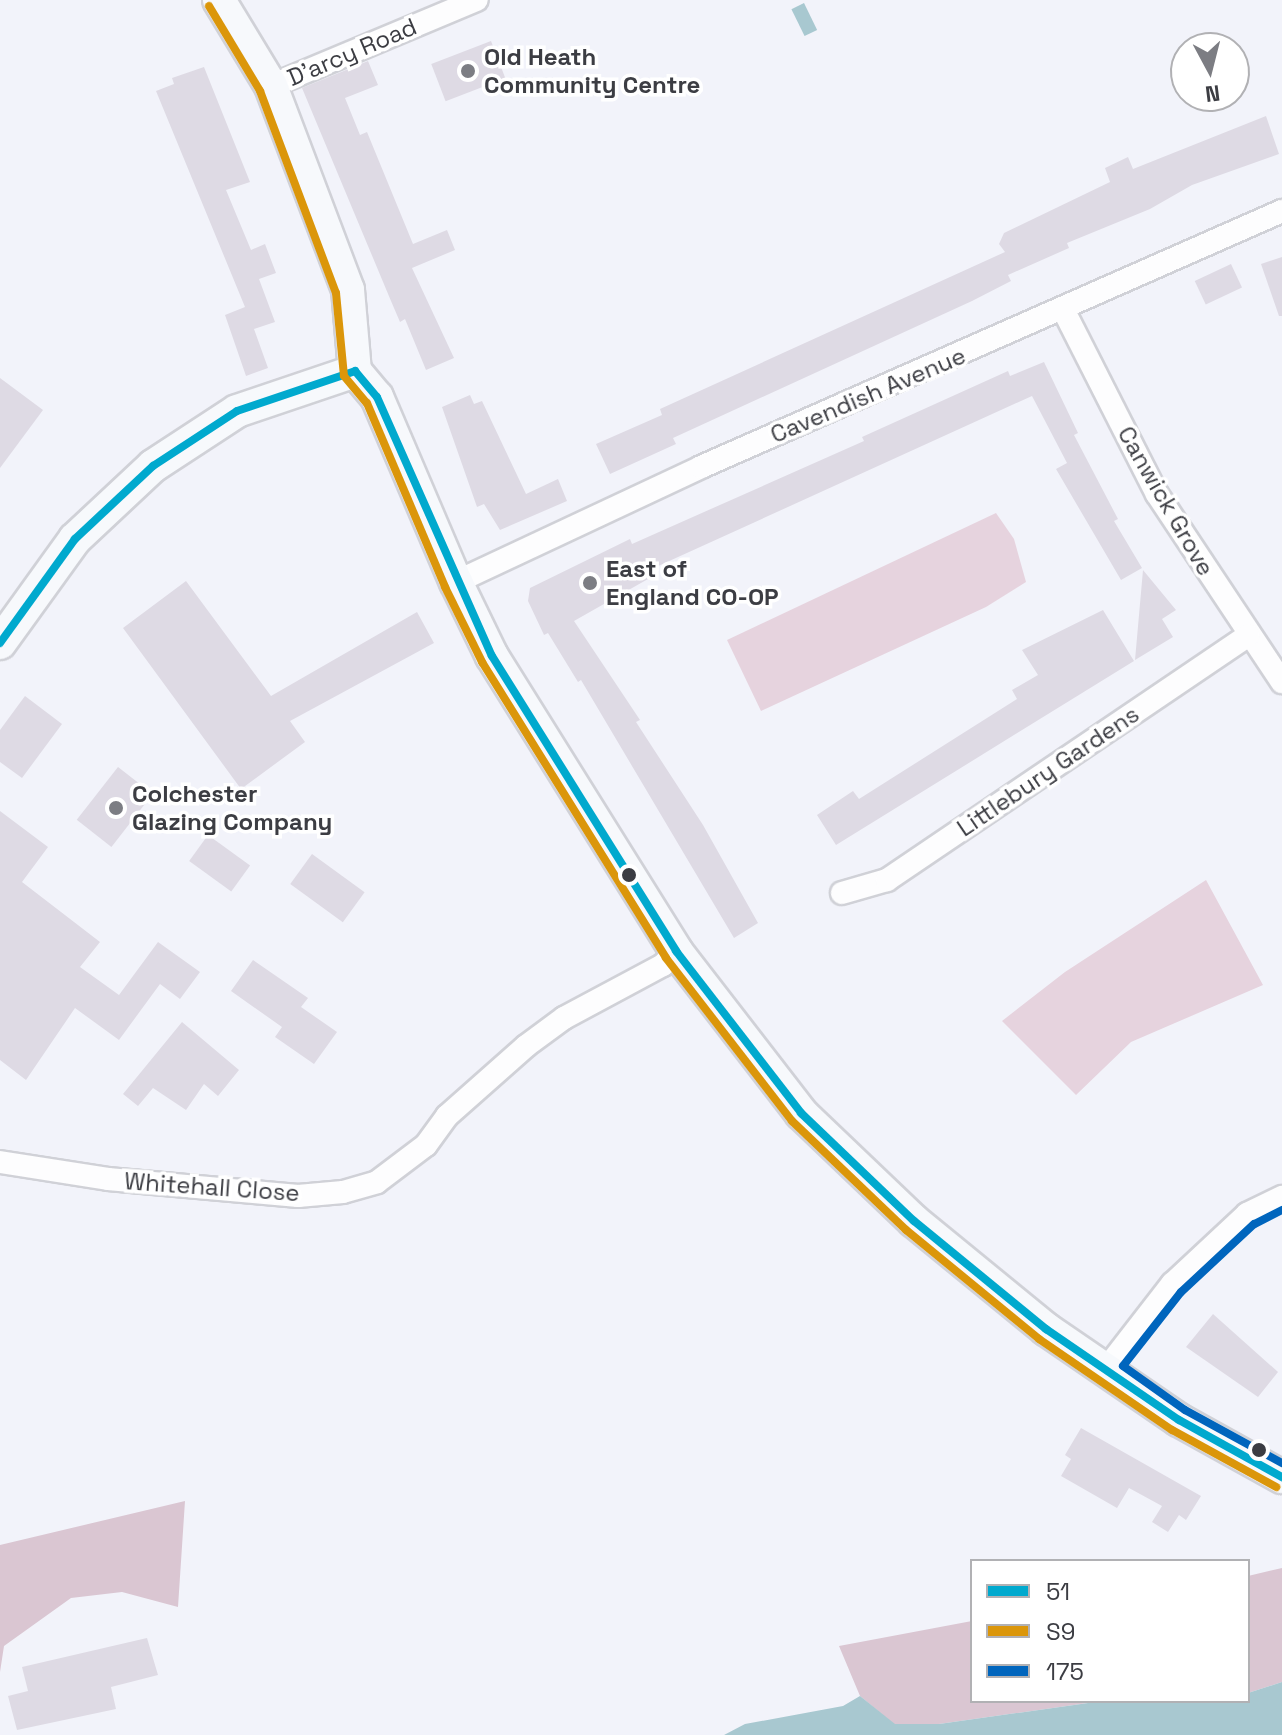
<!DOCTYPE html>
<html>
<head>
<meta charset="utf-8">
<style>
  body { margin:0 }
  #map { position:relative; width:1282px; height:1735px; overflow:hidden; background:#f2f3fa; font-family:"Space Grotesk",sans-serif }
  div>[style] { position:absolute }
  .green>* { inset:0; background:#e6d3de }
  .forest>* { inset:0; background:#dac6d2 }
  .water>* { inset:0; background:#a8c8d0; transform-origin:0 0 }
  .building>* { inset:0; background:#dedae4; transform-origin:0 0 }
  .roads { filter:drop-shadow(2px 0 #d0d1d7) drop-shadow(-2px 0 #d0d1d7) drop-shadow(0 2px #d0d1d7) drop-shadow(0 -2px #d0d1d7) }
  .street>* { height:22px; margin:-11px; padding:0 11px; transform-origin:11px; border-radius:11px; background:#fdfdfe }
  .secondary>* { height:32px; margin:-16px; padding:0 16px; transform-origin:16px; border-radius:16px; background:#f7f9fc }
  .bus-1>* { height:8px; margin:-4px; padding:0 4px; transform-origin:4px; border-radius:4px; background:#00a9ce }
  .bus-2>* { height:8px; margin:-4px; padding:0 4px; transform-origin:4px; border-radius:4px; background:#db960a }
  .bus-3>* { height:8px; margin:-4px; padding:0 4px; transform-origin:4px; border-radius:4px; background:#0065bd }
  .dots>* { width:22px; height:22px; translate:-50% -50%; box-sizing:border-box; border:4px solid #fff; border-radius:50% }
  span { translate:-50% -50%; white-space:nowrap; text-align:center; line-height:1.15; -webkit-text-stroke:7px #fff; paint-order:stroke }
  .street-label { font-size:24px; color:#3c3d43 }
  .poi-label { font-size:24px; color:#3c3d43; font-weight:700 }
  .left { translate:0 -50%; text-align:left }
  .legend { position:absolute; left:970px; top:1559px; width:280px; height:144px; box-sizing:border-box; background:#fff; border:2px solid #b1b1b4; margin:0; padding:10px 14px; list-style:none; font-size:24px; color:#3c3d43 }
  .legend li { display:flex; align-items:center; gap:16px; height:40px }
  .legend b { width:40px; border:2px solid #b1b1b4 }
  .north { position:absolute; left:1170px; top:32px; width:80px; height:80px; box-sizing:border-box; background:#fff; border:2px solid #b1b1b4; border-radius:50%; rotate:173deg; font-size:22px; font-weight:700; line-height:32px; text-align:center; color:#3c3d43 }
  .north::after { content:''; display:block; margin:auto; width:28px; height:36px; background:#7c7d83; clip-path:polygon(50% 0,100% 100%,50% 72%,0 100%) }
</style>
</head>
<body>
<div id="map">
  <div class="green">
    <div style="clip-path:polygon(996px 513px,1014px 539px,1026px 582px,986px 607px,761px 711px,727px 640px)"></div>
    <div style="clip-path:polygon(1206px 880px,1263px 985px,1131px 1042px,1076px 1095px,1002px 1021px,1065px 972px)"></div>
  </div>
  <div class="forest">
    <div style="clip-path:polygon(185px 1501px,178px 1607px,122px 1592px,71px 1598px,4px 1646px,0 1672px,0 1545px)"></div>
    <div style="clip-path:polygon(1282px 1568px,1282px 1682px,1248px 1693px,1248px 1576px)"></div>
    <div style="clip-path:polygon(972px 1621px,972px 1701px,1102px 1701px,939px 1724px,895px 1725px,860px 1696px,839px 1646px)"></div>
  </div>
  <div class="water">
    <div style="left:804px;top:3px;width:30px;height:14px;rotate:64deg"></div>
    <div style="clip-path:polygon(1282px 1682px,1282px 1735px,724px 1735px,745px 1724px,843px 1706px,860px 1696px,895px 1724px,939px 1724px,1102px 1701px,1248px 1701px,1248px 1693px)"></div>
  </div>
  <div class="building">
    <div style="left:491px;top:41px;width:40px;height:64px;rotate:69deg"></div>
    <div style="clip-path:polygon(368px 61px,378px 85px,345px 98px,360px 135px,367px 132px,413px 244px,447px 230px,455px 250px,412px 268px,454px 358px,426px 370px,405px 319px,400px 322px,391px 301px,302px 88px)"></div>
    <div style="clip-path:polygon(204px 67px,250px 182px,226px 190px,251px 250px,265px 244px,276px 273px,259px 279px,275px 322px,254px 329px,268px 368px,246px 376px,225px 315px,245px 307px,156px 91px,174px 84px,172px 78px)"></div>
    <div style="clip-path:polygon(1266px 116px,1279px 154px,1192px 185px,1150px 209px,1067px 243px,1069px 248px,1008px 275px,1011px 281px,972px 301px,673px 438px,676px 444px,610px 474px,596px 444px,662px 415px,660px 409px,1005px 252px,999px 244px,1004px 233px,1110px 182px,1105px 168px,1128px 157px,1133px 169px)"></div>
    <div style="clip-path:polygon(1282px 257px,1282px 316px,1279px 316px,1261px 264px)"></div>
    <div style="left:1231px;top:264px;width:26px;height:40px;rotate:65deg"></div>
    <div style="clip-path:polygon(1044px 362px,1078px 433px,1074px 435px,1118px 519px,1114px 521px,1142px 568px,1121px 580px,1056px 469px,1067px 463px,1032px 396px,645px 572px,648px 579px,574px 621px,640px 720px,636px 722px,703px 825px,758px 923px,734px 938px,581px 680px,578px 682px,548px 633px,544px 635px,528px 601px,530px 588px,630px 539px,632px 544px,864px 441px,862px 437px,1008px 371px,1010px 376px)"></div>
    <div style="clip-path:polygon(0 378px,43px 410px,0 468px)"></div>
    <div style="clip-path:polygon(470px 395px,474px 404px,482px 401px,526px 494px,558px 479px,567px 501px,500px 530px,484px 504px,477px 507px,442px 407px)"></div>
    <div style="clip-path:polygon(1143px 570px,1176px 610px,1162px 619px,1173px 637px,1135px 660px)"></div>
    <div style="clip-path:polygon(186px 581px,271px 696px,417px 612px,434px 643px,290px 721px,305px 742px,241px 789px,123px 628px)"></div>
    <div style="clip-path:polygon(1103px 610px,1134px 661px,836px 845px,817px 815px,853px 791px,859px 799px,1017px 699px,1012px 690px,1038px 675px,1022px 650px)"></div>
    <div style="clip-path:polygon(25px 696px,62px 724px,22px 778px,0 762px,0 730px)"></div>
    <div style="left:118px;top:767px;width:44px;height:67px;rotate:38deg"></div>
    <div style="clip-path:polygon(0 811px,48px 847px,22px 882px,100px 942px,80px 967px,119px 995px,158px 942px,200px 972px,180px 999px,160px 984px,119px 1040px,75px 1008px,26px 1080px,0 1060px)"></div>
    <div style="left:208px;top:835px;width:52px;height:32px;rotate:36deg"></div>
    <div style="left:312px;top:854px;width:65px;height:37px;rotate:36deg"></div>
    <div style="clip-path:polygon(253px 960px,308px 998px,301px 1007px,337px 1032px,314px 1064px,275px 1037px,282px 1027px,231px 991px)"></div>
    <div style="clip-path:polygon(182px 1022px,239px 1070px,218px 1096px,204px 1084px,186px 1110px,153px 1088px,138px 1106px,123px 1094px)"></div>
    <div style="clip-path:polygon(1213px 1314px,1278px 1372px,1258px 1397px,1186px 1347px)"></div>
    <div style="clip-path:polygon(1081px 1428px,1201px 1496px,1186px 1520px,1179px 1515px,1168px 1532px,1152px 1522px,1162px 1506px,1129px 1488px,1117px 1508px,1061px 1476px,1071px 1459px,1065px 1455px)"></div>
    <div style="clip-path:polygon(147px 1638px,158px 1675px,111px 1687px,116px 1709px,17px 1730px,8px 1696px,28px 1691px,22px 1667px)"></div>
  </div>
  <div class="roads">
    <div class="street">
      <div style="left:271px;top:86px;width:223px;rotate:-22.7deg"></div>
      <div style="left:1064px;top:311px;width:205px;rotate:63.1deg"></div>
      <div style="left:1157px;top:494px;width:226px;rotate:56.4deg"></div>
      <div style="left:456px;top:582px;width:271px;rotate:-25.1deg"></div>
      <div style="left:701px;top:467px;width:635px;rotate:-23.78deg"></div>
      <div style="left:842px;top:893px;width:47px;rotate:-16.1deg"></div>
      <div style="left:887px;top:880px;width:436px;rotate:-34.1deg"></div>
      <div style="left:0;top:1162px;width:109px;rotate:8.9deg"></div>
      <div style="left:108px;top:1179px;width:191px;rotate:5.1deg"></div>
      <div style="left:298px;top:1196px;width:45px;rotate:-5.1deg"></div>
      <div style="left:343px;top:1192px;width:35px;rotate:-16deg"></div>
      <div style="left:377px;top:1182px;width:61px;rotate:-37.1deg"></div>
      <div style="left:426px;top:1145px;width:36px;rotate:-54deg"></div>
      <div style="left:447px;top:1116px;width:106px;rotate:-41.5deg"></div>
      <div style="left:526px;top:1046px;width:47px;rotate:-36.4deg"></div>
      <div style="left:564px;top:1018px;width:112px;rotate:-28.2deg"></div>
      <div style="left:663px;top:965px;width:19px;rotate:-47deg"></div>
      <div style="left:1106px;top:1369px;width:108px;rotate:-52.2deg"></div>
      <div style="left:1172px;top:1284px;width:103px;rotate:-43deg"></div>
      <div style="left:1247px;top:1214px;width:39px;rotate:-26deg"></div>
    </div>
    <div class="secondary">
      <div style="left:219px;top:0;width:100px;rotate:58.8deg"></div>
      <div style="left:271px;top:86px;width:218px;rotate:69.3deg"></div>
      <div style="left:348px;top:290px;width:81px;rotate:85.1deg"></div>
      <div style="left:355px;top:371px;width:34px;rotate:50deg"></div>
      <div style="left:377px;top:397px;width:201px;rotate:66.9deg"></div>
      <div style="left:456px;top:582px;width:82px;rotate:64.1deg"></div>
      <div style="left:492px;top:656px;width:348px;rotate:58deg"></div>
      <div style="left:676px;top:951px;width:205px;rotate:52.3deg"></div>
      <div style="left:801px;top:1113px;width:156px;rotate:43.7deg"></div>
      <div style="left:914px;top:1221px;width:171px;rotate:39.3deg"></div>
      <div style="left:1046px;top:1329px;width:161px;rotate:34.4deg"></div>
      <div style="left:1179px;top:1420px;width:118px;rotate:29deg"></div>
      <div style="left:0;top:643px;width:128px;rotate:-54.2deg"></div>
      <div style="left:75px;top:539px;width:107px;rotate:-43.1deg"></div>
      <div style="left:153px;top:466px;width:100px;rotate:-33.2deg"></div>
      <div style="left:237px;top:411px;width:125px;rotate:-18.7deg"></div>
    </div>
  </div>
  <div class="bus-1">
    <div style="left:355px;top:371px;width:34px;rotate:50deg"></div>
    <div style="left:377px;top:397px;width:283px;rotate:66.1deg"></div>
    <div style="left:492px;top:656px;width:348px;rotate:58deg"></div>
    <div style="left:676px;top:951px;width:205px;rotate:52.3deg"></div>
    <div style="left:801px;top:1113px;width:156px;rotate:43.7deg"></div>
    <div style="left:914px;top:1221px;width:171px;rotate:39.3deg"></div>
    <div style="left:1046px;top:1329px;width:161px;rotate:34.4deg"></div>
    <div style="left:1179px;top:1420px;width:118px;rotate:29deg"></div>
    <div style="left:0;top:643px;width:128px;rotate:-54.2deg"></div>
    <div style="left:75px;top:539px;width:107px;rotate:-43.1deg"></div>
    <div style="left:153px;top:466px;width:100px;rotate:-33.2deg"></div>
    <div style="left:237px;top:411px;width:125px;rotate:-18.7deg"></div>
  </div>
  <div class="bus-2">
    <div style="left:209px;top:6px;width:99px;rotate:59deg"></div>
    <div style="left:260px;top:91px;width:216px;rotate:69.4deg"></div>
    <div style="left:336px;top:293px;width:83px;rotate:84.5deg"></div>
    <div style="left:344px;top:376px;width:35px;rotate:50deg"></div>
    <div style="left:367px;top:403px;width:200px;rotate:67deg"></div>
    <div style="left:445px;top:587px;width:84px;rotate:63.7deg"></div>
    <div style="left:482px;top:662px;width:349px;rotate:58.1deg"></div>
    <div style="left:666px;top:958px;width:206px;rotate:52.3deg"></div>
    <div style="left:792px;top:1121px;width:158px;rotate:43.7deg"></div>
    <div style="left:906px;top:1230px;width:172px;rotate:39.3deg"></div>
    <div style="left:1039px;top:1339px;width:161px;rotate:34.4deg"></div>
    <div style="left:1172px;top:1430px;width:119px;rotate:28.7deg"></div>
  </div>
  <div class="bus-3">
    <div style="left:1282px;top:1210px;width:31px;rotate:153deg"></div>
    <div style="left:1254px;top:1224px;width:100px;rotate:137deg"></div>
    <div style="left:1181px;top:1292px;width:94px;rotate:128.1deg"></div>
    <div style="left:1123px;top:1366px;width:76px;rotate:35.4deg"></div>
    <div style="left:1185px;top:1410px;width:111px;rotate:28.7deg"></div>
  </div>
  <div class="dots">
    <div style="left:468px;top:71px;background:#7c7d83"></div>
    <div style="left:590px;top:583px;background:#7c7d83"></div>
    <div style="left:116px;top:808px;background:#7c7d83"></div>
    <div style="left:629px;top:875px;background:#3c3d43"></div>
    <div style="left:1259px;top:1450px;background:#3c3d43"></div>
  </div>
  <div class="street-label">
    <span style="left:352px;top:52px;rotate:-23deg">D'arcy Road</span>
    <span style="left:868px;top:395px;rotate:-23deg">Cavendish Avenue</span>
    <span style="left:1166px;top:501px;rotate:60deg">Canwick Grove</span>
    <span style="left:1048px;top:771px;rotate:-34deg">Littlebury Gardens</span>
    <span style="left:212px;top:1187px;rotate:4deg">Whitehall Close</span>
  </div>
  <div class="poi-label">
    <span class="left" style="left:484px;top:71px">Old Heath<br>Community Centre</span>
    <span class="left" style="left:606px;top:583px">East of<br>England CO-OP</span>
    <span class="left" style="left:132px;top:808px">Colchester<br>Glazing Company</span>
  </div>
  <ul class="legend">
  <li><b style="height:10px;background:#00a9ce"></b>51</li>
  <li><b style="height:10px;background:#db960a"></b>S9</li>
  <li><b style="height:10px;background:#0065bd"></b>175</li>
  </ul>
  <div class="north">N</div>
</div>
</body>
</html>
